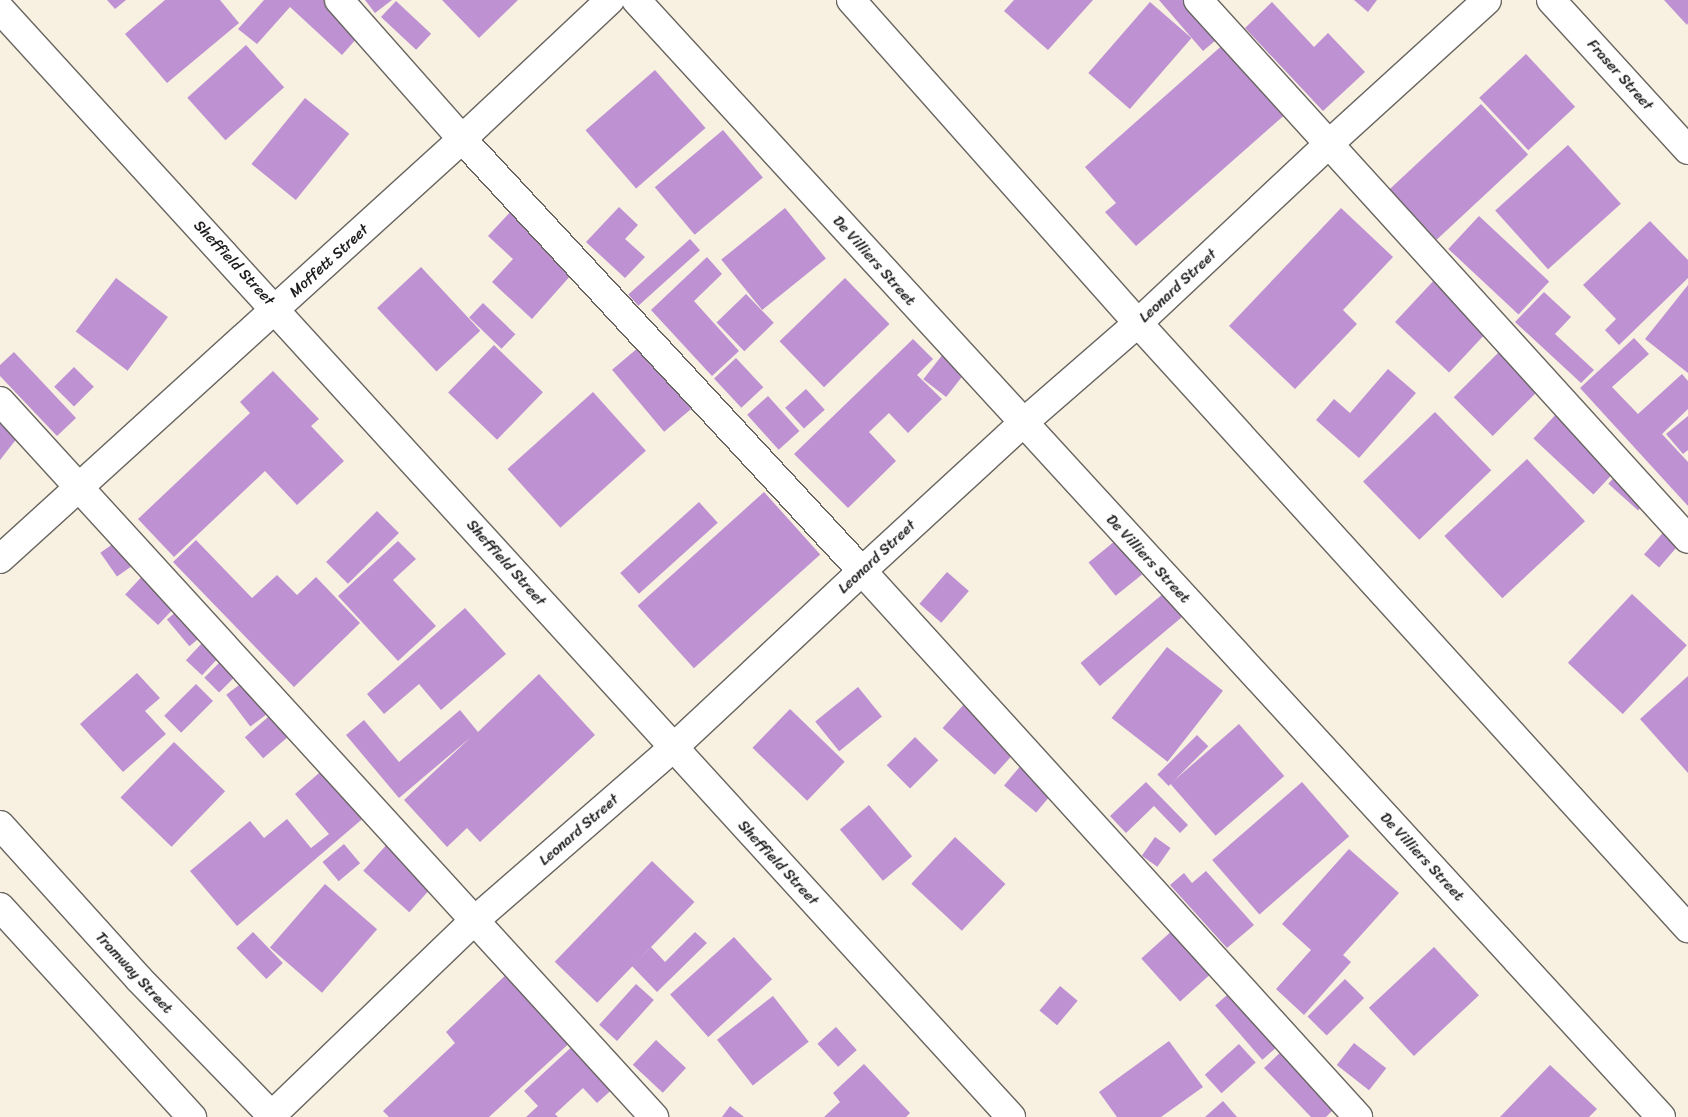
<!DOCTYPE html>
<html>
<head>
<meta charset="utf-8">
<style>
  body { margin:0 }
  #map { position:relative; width:1688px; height:1117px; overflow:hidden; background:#f8f0e1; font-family:Sriracha,sans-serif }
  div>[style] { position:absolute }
  .building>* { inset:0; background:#bd91d2; transform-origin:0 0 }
  .roads { filter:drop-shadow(1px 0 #696661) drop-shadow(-1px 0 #696661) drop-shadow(0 1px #696661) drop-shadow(0 -1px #696661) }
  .minor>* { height:28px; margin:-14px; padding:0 14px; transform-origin:14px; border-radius:14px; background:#fff }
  span { translate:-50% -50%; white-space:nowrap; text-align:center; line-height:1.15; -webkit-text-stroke:5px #fff; paint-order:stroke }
  .street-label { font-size:15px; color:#1c1c1c }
</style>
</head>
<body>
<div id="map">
  <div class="building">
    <div style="clip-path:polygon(107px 0,126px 0,115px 9px)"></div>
    <div style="clip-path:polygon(165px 0,220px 0,239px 23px,167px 83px,125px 34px)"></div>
    <div style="clip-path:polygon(264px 0,332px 0,365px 29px,342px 55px,290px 7px,257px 44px,238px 29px)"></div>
    <div style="clip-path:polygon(365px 0,392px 0,375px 13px)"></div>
    <div style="clip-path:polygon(442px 0,518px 0,479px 38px)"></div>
    <div style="clip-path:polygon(1014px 0,1093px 0,1048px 50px,1004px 11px)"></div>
    <div style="clip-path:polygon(1159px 0,1192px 0,1222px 35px,1203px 51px)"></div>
    <div style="clip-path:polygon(1354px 0,1377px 0,1368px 12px)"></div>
    <div style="clip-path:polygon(1664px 0,1688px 0,1688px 23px,1687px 25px)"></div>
    <div style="left:396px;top:1px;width:48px;height:22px;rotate:43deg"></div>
    <div style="left:1150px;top:2px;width:55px;height:94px;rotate:41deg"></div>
    <div style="clip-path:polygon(1272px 2px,1314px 47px,1328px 33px,1365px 72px,1323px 111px,1245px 28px)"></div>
    <div style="clip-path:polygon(1226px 42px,1288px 112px,1136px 246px,1105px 212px,1116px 203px,1085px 167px)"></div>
    <div style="left:246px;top:45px;width:57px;height:79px;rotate:48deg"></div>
    <div style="left:1526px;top:54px;width:72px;height:64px;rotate:47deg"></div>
    <div style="left:655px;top:70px;width:77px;height:92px;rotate:49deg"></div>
    <div style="left:305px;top:98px;width:57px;height:85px;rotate:39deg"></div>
    <div style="left:1481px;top:104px;width:69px;height:125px;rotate:47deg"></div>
    <div style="left:723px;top:130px;width:62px;height:89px;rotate:50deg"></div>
    <div style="left:1568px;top:145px;width:79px;height:98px;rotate:48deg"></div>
    <div style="clip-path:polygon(619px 207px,638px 225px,625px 239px,645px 257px,625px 278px,586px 242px)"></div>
    <div style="clip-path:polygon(514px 208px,579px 266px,532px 319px,492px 282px,513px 259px,488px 236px)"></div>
    <div style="left:785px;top:208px;width:65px;height:82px;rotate:51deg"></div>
    <div style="clip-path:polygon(1341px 208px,1393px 257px,1343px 310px,1357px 324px,1295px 389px,1229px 326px)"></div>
    <div style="left:1479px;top:216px;width:96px;height:45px;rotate:43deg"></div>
    <div style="clip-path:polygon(1650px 221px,1688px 260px,1688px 278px,1619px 345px,1605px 330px,1616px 319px,1583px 285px)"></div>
    <div style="left:690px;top:239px;width:15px;height:83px;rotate:48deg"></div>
    <div style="clip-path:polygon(707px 257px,722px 274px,694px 301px,739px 351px,712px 376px,651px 310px)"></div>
    <div style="left:421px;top:267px;width:87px;height:60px;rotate:47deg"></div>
    <div style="left:1438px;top:276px;width:74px;height:63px;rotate:43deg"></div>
    <div style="left:116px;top:278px;width:65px;height:67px;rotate:37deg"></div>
    <div style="left:845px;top:278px;width:64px;height:91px;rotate:46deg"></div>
    <div style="clip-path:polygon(1688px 285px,1688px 373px,1645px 339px)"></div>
    <div style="clip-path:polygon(1544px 292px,1571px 317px,1555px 334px,1594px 370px,1581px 383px,1515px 322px)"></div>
    <div style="left:746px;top:294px;width:40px;height:41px;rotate:46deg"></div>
    <div style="left:483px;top:303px;width:45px;height:20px;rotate:44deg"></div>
    <div style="clip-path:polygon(1634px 338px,1649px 354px,1612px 387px,1638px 414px,1682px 374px,1688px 381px,1688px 409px,1662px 434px,1688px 462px,1688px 506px,1580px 388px)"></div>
    <div style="clip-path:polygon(913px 339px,933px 359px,917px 375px,942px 399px,908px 433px,889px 413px,869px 432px,896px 461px,848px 508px,794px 454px)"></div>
    <div style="left:645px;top:342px;width:81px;height:43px;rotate:50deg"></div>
    <div style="left:494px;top:345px;width:68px;height:66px;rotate:44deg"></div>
    <div style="left:1504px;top:347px;width:55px;height:71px;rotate:45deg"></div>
    <div style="clip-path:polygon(14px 352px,76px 418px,57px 436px,0 376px,0 365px)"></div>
    <div style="left:943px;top:354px;width:29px;height:32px;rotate:38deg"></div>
    <div style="left:736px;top:358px;width:40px;height:30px;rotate:47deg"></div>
    <div style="left:74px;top:367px;width:28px;height:28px;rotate:45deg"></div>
    <div style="clip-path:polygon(1388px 369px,1416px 393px,1359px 458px,1316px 420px,1334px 399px,1350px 413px)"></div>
    <div style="clip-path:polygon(273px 371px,319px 419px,311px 426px,344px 461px,297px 505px,265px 471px,174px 557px,138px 519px,250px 413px,240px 402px)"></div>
    <div style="left:806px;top:389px;width:28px;height:28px;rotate:48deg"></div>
    <div style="left:593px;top:392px;width:79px;height:115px;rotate:48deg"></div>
    <div style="left:768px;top:396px;width:47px;height:28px;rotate:48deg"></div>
    <div style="left:1560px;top:410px;width:82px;height:39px;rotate:43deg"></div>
    <div style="left:1435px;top:412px;width:81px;height:100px;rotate:46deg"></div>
    <div style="clip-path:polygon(1688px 416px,1688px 450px,1683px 454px,1666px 434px)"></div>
    <div style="clip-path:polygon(0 423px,18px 437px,0 460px)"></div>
    <div style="left:1527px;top:459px;width:85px;height:113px;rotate:47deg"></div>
    <div style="left:1617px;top:474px;width:40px;height:13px;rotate:42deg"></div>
    <div style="left:764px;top:492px;width:84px;height:170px;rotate:48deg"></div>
    <div style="left:699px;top:502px;width:28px;height:106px;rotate:48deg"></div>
    <div style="left:377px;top:511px;width:31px;height:72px;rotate:45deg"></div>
    <div style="left:1667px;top:528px;width:20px;height:35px;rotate:41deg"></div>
    <div style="left:120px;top:539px;width:29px;height:24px;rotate:55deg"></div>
    <div style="clip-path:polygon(196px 540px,252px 598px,277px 575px,297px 595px,316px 577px,360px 623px,294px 687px,173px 562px)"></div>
    <div style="clip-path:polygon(398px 541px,416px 559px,393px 580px,436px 626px,398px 661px,338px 596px)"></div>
    <div style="left:1115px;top:541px;width:43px;height:34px;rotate:51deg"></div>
    <div style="left:147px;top:571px;width:45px;height:32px;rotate:43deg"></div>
    <div style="left:947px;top:572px;width:29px;height:42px;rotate:41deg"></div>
    <div style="left:1164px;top:593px;width:30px;height:109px;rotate:50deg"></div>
    <div style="left:1632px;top:594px;width:75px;height:94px;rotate:43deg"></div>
    <div style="left:183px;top:606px;width:35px;height:21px;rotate:50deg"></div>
    <div style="clip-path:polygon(465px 608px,506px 654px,441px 710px,419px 684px,384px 714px,367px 694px)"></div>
    <div style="left:203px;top:642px;width:22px;height:25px;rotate:43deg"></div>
    <div style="left:1167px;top:647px;width:71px;height:90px;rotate:38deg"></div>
    <div style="left:222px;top:660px;width:21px;height:25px;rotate:45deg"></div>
    <div style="clip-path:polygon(137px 673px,160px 698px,145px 711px,166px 734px,123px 772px,80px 724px)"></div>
    <div style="clip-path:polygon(539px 674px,595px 735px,480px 842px,467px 828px,447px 847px,404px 800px,471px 737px,399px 798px,346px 735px,364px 720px,399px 762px,460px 710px,478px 732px)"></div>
    <div style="clip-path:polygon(1688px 676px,1688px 773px,1640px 719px)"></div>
    <div style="left:247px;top:679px;width:40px;height:26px;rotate:53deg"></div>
    <div style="left:196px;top:684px;width:24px;height:45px;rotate:45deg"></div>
    <div style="left:858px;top:687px;width:38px;height:55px;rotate:51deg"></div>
    <div style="left:966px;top:702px;width:70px;height:35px;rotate:42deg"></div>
    <div style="left:790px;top:709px;width:76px;height:54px;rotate:44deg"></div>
    <div style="left:275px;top:711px;width:28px;height:40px;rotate:49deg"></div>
    <div style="left:1239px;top:724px;width:69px;height:91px;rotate:49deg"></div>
    <div style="left:1197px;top:735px;width:16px;height:56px;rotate:45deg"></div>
    <div style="left:915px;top:737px;width:33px;height:40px;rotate:45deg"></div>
    <div style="left:174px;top:742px;width:71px;height:77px;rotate:44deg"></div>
    <div style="left:1022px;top:764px;width:42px;height:28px;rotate:40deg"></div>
    <div style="clip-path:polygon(326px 767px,367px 815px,237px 926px,190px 871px,250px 821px,264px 838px,287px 819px,311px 848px,329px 834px,295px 794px)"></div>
    <div style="clip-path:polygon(1146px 782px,1188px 825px,1180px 833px,1154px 806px,1126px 833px,1110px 816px)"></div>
    <div style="left:1302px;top:782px;width:72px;height:119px;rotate:49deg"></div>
    <div style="left:869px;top:805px;width:67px;height:38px;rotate:50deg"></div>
    <div style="left:955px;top:837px;width:69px;height:64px;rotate:43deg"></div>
    <div style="left:1155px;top:837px;width:19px;height:23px;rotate:35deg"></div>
    <div style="left:390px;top:841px;width:62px;height:40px;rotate:42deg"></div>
    <div style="left:344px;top:844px;width:25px;height:28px;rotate:50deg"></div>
    <div style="clip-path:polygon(1349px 849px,1399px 893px,1343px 955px,1351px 962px,1304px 1015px,1276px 989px,1311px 950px,1282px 924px)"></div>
    <div style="left:652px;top:861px;width:59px;height:140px;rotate:44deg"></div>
    <div style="clip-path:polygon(1206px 871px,1254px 925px,1227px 948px,1170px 885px,1184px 873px,1192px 883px)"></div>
    <div style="left:325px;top:884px;width:69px;height:84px;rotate:41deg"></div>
    <div style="left:1174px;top:929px;width:58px;height:44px;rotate:48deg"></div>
    <div style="left:253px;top:932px;width:43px;height:23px;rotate:46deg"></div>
    <div style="clip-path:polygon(695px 932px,707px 943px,657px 992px,632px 966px,651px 947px,665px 962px)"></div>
    <div style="left:734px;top:937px;width:57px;height:86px;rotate:48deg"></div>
    <div style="left:1434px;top:947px;width:66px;height:89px;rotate:47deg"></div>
    <div style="clip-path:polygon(511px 970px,575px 1038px,489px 1117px,389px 1117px,383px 1111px,455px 1043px,446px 1032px)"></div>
    <div style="left:1345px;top:979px;width:27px;height:53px;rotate:45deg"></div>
    <div style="left:636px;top:984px;width:24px;height:55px;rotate:42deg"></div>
    <div style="left:1060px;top:986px;width:23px;height:32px;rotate:40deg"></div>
    <div style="left:1234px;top:989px;width:72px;height:25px;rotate:49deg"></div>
    <div style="left:773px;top:996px;width:58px;height:71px;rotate:52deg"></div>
    <div style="left:836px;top:1027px;width:31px;height:25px;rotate:48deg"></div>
    <div style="left:656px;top:1040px;width:41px;height:34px;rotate:43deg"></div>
    <div style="clip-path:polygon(1169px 1041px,1203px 1087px,1161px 1117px,1117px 1117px,1099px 1092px)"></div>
    <div style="clip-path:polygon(577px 1042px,617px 1085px,597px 1103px,583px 1088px,555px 1114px,558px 1117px,526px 1117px,538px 1106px,524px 1091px)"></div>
    <div style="left:1354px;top:1043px;width:41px;height:28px;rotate:38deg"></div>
    <div style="left:1239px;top:1044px;width:25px;height:46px;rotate:48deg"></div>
    <div style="clip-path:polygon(1285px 1048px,1339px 1104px,1326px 1117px,1311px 1117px,1264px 1068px)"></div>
    <div style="clip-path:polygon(864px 1064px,910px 1113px,906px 1117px,824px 1117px,840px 1102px,833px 1093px)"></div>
    <div style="clip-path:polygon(1550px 1065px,1597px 1109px,1589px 1117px,1500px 1117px)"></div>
    <div style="clip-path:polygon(1223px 1101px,1237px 1117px,1205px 1117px)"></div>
    <div style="clip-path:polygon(730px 1106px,744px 1117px,722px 1117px)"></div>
  </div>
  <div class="roads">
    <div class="minor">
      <div style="left:339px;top:0;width:186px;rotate:48.5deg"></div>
      <div style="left:462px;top:139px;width:589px;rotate:47.2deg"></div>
      <div style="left:862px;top:571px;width:738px;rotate:47.75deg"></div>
      <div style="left:636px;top:0;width:1516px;rotate:47.46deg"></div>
      <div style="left:851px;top:0;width:432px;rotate:48.4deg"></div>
      <div style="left:1138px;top:323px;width:818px;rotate:47.73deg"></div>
      <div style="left:1198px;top:0;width:728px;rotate:47.73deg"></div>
      <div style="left:1551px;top:0;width:203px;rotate:47.6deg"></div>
      <div style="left:0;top:9px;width:1500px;rotate:47.62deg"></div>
      <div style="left:0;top:401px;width:970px;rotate:47.59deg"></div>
      <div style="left:0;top:559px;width:624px;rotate:-42.27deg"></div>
      <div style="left:462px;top:139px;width:203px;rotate:-43.2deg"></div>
      <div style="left:0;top:825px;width:207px;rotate:47.9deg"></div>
      <div style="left:139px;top:979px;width:192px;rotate:45.8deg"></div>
      <div style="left:0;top:907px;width:285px;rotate:47.6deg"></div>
      <div style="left:270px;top:1117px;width:284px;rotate:-43.9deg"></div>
      <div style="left:475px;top:920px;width:262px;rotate:-41deg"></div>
      <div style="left:673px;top:748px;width:259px;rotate:-43.1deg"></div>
      <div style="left:862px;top:571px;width:219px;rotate:-42.6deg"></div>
      <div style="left:1023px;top:423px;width:152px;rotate:-41deg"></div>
      <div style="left:1138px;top:323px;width:263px;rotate:-43.2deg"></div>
      <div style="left:1330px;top:143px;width:212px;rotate:-42.3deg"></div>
    </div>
  </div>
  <div class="street-label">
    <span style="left:1620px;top:75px;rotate:48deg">Fraser Street</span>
    <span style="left:329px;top:261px;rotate:-42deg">Moffett Street</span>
    <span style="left:874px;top:261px;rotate:48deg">De Villiers Street</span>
    <span style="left:234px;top:263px;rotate:47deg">Sheffield Street</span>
    <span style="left:1178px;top:286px;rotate:-43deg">Leonard Street</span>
    <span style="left:877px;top:557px;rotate:-43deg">Leonard Street</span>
    <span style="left:1148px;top:559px;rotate:47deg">De Villiers Street</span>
    <span style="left:506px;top:563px;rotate:48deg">Sheffield Street</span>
    <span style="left:579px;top:830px;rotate:-41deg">Leonard Street</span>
    <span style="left:1422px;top:857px;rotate:47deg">De Villiers Street</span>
    <span style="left:778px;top:863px;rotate:47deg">Sheffield Street</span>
    <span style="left:134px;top:973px;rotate:47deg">Tramway Street</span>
  </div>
</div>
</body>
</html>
